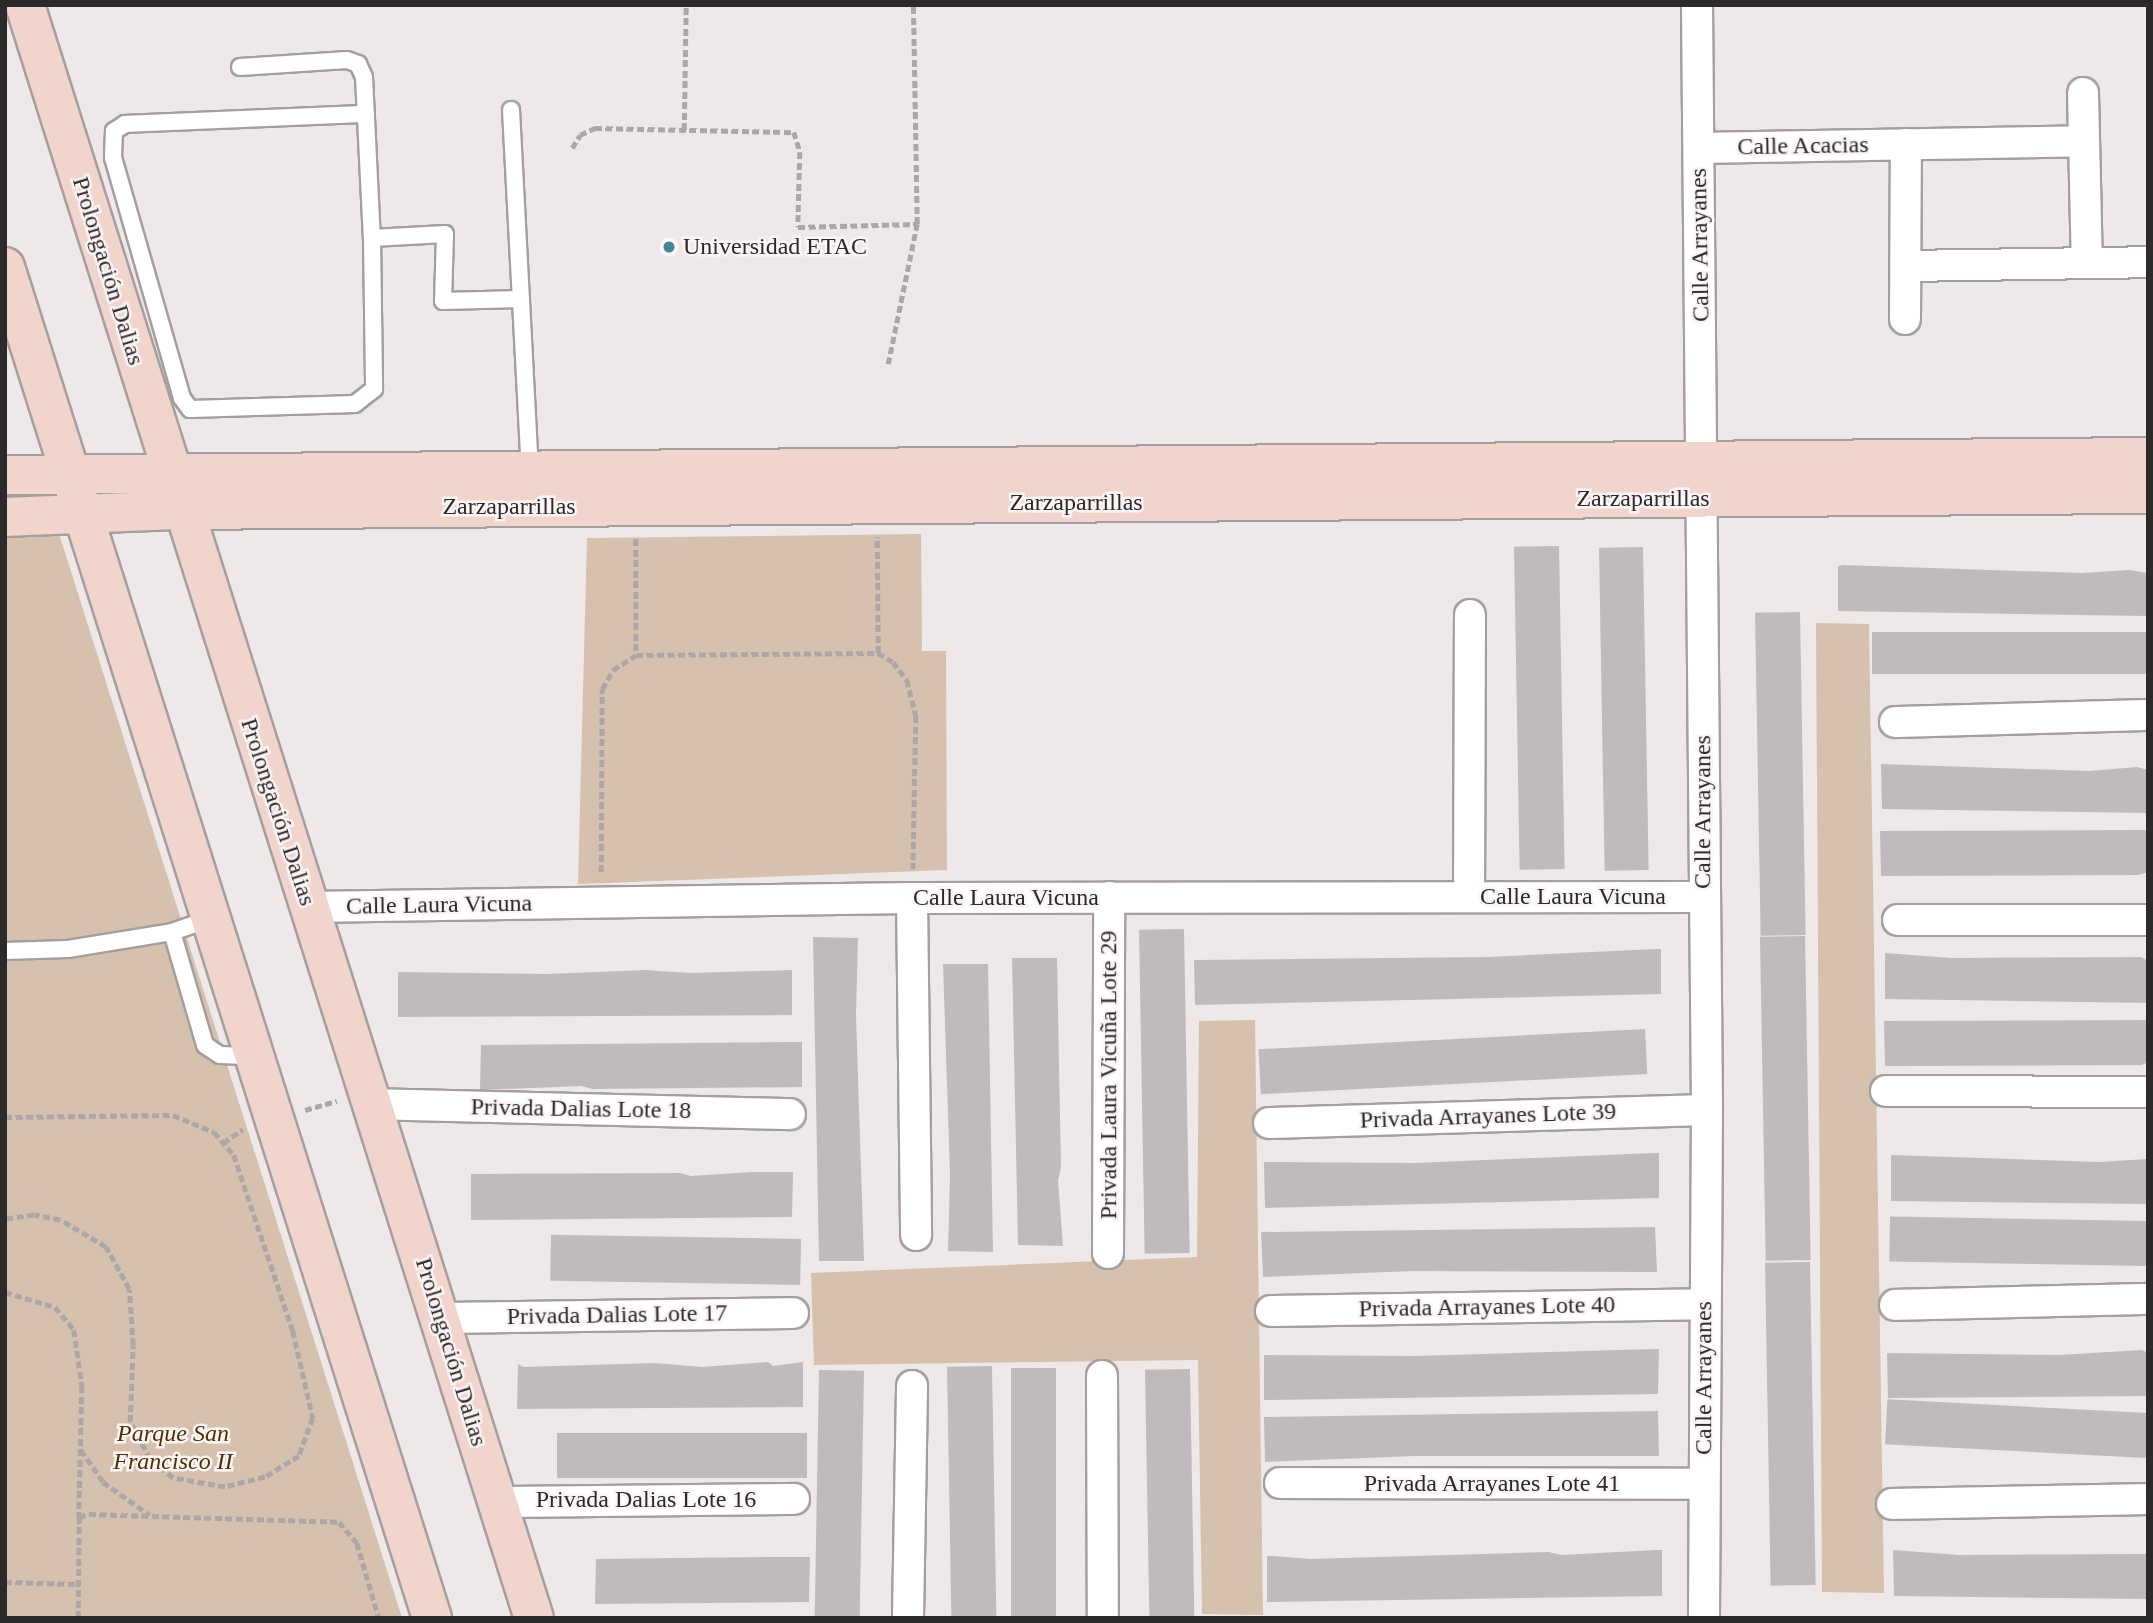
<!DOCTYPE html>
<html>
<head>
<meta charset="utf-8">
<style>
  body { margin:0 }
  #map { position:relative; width:2153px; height:1623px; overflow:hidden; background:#efe8e9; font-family:Georgia,serif }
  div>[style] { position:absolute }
  .green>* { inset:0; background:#d5c1ad }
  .building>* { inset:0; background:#c0babe; transform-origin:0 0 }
  .path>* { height:4.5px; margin-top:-2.25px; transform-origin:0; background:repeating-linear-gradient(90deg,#aca6a7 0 7px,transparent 0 10.5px) }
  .roads { filter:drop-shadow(2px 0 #a59e9f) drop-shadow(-2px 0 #a59e9f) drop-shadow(0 2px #a59e9f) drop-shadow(0 -2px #a59e9f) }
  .lane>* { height:16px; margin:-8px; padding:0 8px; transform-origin:8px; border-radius:8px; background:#fff }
  .street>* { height:30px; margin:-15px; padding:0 15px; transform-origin:15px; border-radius:15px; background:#fff }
  .secondary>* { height:38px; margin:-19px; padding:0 19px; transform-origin:19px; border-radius:19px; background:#f1d4cc }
  .dots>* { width:19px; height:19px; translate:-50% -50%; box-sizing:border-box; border:4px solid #fcf5f6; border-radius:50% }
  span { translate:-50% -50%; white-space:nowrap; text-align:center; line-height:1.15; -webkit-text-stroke:5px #fcf5f6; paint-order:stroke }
  .street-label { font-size:24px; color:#2c2929 }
  .poi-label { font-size:24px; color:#2c2929 }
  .left { translate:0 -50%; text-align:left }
  .park-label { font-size:24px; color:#512f00; font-style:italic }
  .frame { position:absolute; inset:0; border:7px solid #2c2929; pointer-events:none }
</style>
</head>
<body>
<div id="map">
  <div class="green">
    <div style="clip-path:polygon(49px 502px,402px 1618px,5px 1618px,5px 503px)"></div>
    <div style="clip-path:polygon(921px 534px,922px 651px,946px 651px,947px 870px,578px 884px,587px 538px)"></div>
    <div style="clip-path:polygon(1816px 623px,1869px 624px,1884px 1593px,1822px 1592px)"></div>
    <div style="clip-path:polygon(1255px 1020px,1263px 1615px,1202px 1614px,1198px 1360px,814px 1365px,811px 1273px,1197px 1257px,1199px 1021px)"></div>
  </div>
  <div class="building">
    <div style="left:1559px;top:546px;width:323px;height:45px;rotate:89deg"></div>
    <div style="left:1643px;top:547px;width:323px;height:44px;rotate:89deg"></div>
    <div style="clip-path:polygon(1843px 565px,2082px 573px,2129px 570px,2148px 573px,2148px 616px,1838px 611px,1838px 566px)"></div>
    <div style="left:1800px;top:612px;width:323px;height:45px;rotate:89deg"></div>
    <div style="left:2148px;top:632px;width:42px;height:276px;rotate:90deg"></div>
    <div style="clip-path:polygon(1881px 764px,2089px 771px,2137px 767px,2148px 770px,2148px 813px,1882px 809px)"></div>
    <div style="clip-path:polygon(2148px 830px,2148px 872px,2138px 875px,1881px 876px,1880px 831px)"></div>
    <div style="left:1184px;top:929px;width:324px;height:45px;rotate:89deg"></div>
    <div style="left:1805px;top:936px;width:324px;height:45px;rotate:89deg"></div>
    <div style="clip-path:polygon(813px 937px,858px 938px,856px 1015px,864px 1261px,819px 1261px)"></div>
    <div style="clip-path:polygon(1655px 949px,1661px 949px,1661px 994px,1195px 1005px,1194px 960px,1488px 957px)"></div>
    <div style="clip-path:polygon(1885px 953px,1951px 958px,2141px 957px,2148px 961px,2148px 1003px,1885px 999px)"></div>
    <div style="clip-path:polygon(1012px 958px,1057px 958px,1061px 1168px,1058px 1180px,1063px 1246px,1018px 1245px)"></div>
    <div style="clip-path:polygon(943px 964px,988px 964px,993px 1252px,948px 1251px,950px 1174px)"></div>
    <div style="clip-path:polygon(644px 970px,691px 973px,792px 970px,792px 1015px,398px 1017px,398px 972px,548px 974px)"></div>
    <div style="clip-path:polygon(2148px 1020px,2148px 1062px,2142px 1065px,1885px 1066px,1884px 1021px)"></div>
    <div style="left:1645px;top:1029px;width:45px;height:387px;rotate:87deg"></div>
    <div style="clip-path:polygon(802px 1042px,802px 1087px,593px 1089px,581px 1086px,480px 1090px,481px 1045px)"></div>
    <div style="clip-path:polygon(1653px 1153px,1659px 1153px,1659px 1198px,1265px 1208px,1264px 1162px,1415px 1163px)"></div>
    <div style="clip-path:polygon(1891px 1155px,2099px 1162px,2147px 1159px,2148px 1204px,1891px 1201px)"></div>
    <div style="clip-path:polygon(752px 1172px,793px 1172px,792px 1217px,471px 1220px,471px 1174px,680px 1173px,691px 1176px)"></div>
    <div style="left:2148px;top:1221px;width:45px;height:258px;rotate:91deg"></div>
    <div style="clip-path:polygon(1655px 1227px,1657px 1272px,1413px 1271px,1263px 1277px,1261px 1232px)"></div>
    <div style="left:801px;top:1239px;width:46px;height:250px;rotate:91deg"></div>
    <div style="left:1810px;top:1262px;width:323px;height:45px;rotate:89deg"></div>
    <div style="clip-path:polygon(1653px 1349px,1659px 1349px,1658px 1394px,1264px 1400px,1264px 1355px,1414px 1356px)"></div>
    <div style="clip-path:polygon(2142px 1350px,2148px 1353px,2148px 1396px,1888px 1398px,1887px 1353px,2059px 1355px)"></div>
    <div style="clip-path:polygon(768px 1362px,773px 1366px,803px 1362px,803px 1407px,517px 1409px,518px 1364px,523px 1367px,655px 1363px,702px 1367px)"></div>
    <div style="left:992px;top:1366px;width:252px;height:45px;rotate:89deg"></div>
    <div style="left:1011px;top:1368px;width:45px;height:250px"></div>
    <div style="left:1190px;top:1369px;width:249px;height:45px;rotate:89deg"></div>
    <div style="left:819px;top:1370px;width:45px;height:248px;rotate:1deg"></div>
    <div style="clip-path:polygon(1658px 1411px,1659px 1456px,1415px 1456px,1265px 1462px,1264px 1417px)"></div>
    <div style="left:2148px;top:1413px;width:45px;height:261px;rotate:93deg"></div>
    <div style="left:807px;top:1433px;width:45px;height:250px;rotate:90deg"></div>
    <div style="clip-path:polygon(1656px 1550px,1662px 1550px,1662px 1596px,1267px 1602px,1267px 1556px,1273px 1556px,1310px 1559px,1549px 1552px,1561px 1555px)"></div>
    <div style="clip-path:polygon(1893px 1550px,1959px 1555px,2148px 1554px,2148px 1599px,1894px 1596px)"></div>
    <div style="clip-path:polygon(768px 1557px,810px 1557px,809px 1602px,595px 1604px,596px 1559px)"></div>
  </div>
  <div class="path">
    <div style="left:684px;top:130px;width:125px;rotate:-89.1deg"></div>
    <div style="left:572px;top:148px;width:15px;rotate:-58deg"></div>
    <div style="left:580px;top:135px;width:17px;rotate:-25deg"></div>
    <div style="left:595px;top:128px;width:199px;rotate:1.2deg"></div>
    <div style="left:794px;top:132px;width:21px;rotate:73deg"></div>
    <div style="left:800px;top:152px;width:75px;rotate:91.5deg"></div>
    <div style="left:798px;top:227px;width:119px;rotate:-1.4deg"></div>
    <div style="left:888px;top:364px;width:143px;rotate:-78.3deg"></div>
    <div style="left:917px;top:224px;width:219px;rotate:-91deg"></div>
    <div style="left:636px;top:539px;width:116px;rotate:90deg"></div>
    <div style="left:636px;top:655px;width:242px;rotate:-0.5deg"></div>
    <div style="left:878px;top:653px;width:116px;rotate:-90.5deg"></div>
    <div style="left:878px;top:653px;width:17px;rotate:31deg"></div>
    <div style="left:893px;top:662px;width:23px;rotate:52deg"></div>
    <div style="left:907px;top:680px;width:37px;rotate:76deg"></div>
    <div style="left:916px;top:716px;width:153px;rotate:91.1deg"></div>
    <div style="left:601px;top:872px;width:183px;rotate:-89.7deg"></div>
    <div style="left:602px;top:689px;width:22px;rotate:-60deg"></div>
    <div style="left:613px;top:670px;width:27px;rotate:-33deg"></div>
    <div style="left:305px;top:1110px;width:33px;rotate:-16deg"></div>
    <div style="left:5px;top:1117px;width:168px;rotate:-0.7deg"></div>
    <div style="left:173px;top:1115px;width:44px;rotate:22.5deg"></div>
    <div style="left:214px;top:1132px;width:30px;rotate:49deg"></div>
    <div style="left:234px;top:1155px;width:186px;rotate:71.5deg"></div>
    <div style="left:293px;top:1331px;width:89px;rotate:77.1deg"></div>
    <div style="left:313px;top:1418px;width:40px;rotate:110.2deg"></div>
    <div style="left:299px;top:1456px;width:40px;rotate:148deg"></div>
    <div style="left:265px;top:1477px;width:41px;rotate:166deg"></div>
    <div style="left:225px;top:1487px;width:53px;rotate:-170.2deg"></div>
    <div style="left:173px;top:1478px;width:30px;rotate:-140deg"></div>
    <div style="left:150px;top:1459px;width:42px;rotate:-118.4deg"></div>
    <div style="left:130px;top:1422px;width:77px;rotate:-87.8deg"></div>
    <div style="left:133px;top:1345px;width:56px;rotate:-94.1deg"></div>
    <div style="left:129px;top:1289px;width:48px;rotate:-118.7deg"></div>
    <div style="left:106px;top:1247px;width:53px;rotate:-149.6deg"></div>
    <div style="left:60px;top:1220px;width:26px;rotate:-169deg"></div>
    <div style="left:34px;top:1215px;width:29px;rotate:172deg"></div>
    <div style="left:223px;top:1143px;width:24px;rotate:-35deg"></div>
    <div style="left:5px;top:1292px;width:52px;rotate:16.7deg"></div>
    <div style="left:55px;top:1307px;width:30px;rotate:50deg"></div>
    <div style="left:74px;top:1330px;width:57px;rotate:81.9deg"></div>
    <div style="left:82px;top:1386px;width:131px;rotate:91.3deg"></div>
    <div style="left:81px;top:1450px;width:39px;rotate:55deg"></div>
    <div style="left:103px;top:1482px;width:57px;rotate:35.1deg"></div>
    <div style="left:5px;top:1582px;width:73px;rotate:1.6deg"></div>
    <div style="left:78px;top:1618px;width:101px;rotate:-89.4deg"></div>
    <div style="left:79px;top:1517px;width:10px;rotate:-17deg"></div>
    <div style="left:89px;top:1514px;width:250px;rotate:1.8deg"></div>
    <div style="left:339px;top:1522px;width:28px;rotate:49deg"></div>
    <div style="left:357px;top:1543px;width:78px;rotate:73.7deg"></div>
  </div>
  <div class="roads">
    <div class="lane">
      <div style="left:240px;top:67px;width:107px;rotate:-3.7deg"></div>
      <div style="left:347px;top:60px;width:12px;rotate:20deg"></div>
      <div style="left:358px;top:64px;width:14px;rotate:65deg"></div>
      <div style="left:364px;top:77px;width:161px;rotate:87.2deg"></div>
      <div style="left:372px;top:238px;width:151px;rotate:89.2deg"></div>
      <div style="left:374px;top:389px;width:24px;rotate:142deg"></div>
      <div style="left:355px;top:404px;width:165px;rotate:178.3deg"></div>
      <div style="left:190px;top:409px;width:14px;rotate:-126deg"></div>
      <div style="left:182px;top:398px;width:250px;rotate:-106deg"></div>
      <div style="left:113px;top:158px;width:27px;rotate:-88deg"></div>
      <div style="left:114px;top:131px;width:13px;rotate:-32deg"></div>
      <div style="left:125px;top:124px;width:241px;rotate:-2.4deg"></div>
      <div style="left:511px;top:110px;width:361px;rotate:87deg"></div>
      <div style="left:372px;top:238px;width:73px;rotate:-3.1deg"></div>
      <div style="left:445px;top:234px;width:67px;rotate:91.7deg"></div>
      <div style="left:443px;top:301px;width:78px;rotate:-1.5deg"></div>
      <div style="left:212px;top:918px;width:42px;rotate:160.7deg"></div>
      <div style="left:172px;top:932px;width:118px;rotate:73.7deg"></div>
      <div style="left:205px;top:1045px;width:18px;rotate:34deg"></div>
      <div style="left:220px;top:1055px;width:33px;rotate:2deg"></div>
      <div style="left:5px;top:951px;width:63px;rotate:-1.8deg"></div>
      <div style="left:68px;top:949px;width:105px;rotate:-9.3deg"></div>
    </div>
    <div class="street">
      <div style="left:1697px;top:5px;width:1105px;rotate:89.48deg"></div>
      <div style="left:1707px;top:1110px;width:508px;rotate:90.34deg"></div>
      <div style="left:2083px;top:93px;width:170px;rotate:88.7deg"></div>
      <div style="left:1699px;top:148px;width:385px;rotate:-1deg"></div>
      <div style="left:1906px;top:266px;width:242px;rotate:-0.9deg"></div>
      <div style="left:1905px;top:319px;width:175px;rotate:-89.7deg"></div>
      <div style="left:1895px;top:722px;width:253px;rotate:-1.6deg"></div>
      <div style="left:1469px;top:897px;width:282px;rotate:-89.8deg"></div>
      <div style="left:912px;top:898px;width:337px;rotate:89.3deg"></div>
      <div style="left:309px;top:907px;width:603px;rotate:-0.86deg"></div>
      <div style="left:912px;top:898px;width:791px;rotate:-0.07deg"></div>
      <div style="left:1898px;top:920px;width:250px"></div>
      <div style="left:1886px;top:1091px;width:262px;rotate:0.2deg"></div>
      <div style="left:372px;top:1104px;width:418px;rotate:1.4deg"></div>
      <div style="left:1269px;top:1123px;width:438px;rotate:-1.7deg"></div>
      <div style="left:1108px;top:1253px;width:356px;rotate:-89.8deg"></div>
      <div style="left:1895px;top:1305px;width:253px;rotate:-1.4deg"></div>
      <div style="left:1271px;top:1311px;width:433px;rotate:-0.9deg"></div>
      <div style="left:441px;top:1318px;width:352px;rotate:-0.8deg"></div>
      <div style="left:1102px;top:1376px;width:242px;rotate:89.8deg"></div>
      <div style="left:1280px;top:1483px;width:424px;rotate:0.1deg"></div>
      <div style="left:498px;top:1502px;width:296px;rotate:-0.6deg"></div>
      <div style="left:1892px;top:1504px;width:256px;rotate:-1.1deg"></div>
      <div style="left:908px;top:1618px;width:232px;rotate:-89deg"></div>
    </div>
    <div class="secondary">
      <div style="left:25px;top:5px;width:1691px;rotate:72.49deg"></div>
      <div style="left:5px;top:267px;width:1417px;rotate:72.46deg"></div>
      <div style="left:5px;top:475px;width:2143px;rotate:-0.48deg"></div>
      <div style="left:5px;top:517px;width:177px;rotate:-2.3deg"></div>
      <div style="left:182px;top:510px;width:1966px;rotate:-0.47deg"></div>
    </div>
  </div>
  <div class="dots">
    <div style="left:669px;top:247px;background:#438496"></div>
  </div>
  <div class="street-label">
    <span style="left:1803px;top:146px;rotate:-1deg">Calle Acacias</span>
    <span style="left:1700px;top:245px;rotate:-91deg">Calle Arrayanes</span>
    <span style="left:108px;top:271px;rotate:73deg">Prolongación Dalias</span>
    <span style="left:1643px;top:499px">Zarzaparrillas</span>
    <span style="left:1076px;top:503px">Zarzaparrillas</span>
    <span style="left:509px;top:507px">Zarzaparrillas</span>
    <span style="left:278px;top:812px;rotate:72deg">Prolongación Dalias</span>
    <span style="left:1703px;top:812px;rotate:-90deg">Calle Arrayanes</span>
    <span style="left:1573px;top:897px">Calle Laura Vicuna</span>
    <span style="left:1006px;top:898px">Calle Laura Vicuna</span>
    <span style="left:439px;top:905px;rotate:-1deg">Calle Laura Vicuna</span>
    <span style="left:1109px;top:1075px;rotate:-90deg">Privada Laura Vicuña Lote 29</span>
    <span style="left:581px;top:1109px;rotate:1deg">Privada Dalias Lote 18</span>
    <span style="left:1488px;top:1116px;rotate:-2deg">Privada Arrayanes Lote 39</span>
    <span style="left:1487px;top:1307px;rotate:-1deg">Privada Arrayanes Lote 40</span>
    <span style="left:617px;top:1315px;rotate:-1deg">Privada Dalias Lote 17</span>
    <span style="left:451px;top:1352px;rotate:73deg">Prolongación Dalias</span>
    <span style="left:1704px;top:1378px;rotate:-90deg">Calle Arrayanes</span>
    <span style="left:1492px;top:1484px">Privada Arrayanes Lote 41</span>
    <span style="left:646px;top:1500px">Privada Dalias Lote 16</span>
  </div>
  <div class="poi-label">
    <span class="left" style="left:683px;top:247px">Universidad ETAC</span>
  </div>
  <div class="park-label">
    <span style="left:173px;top:1448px">Parque San<br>Francisco II</span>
  </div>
  <div class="frame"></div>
</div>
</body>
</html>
